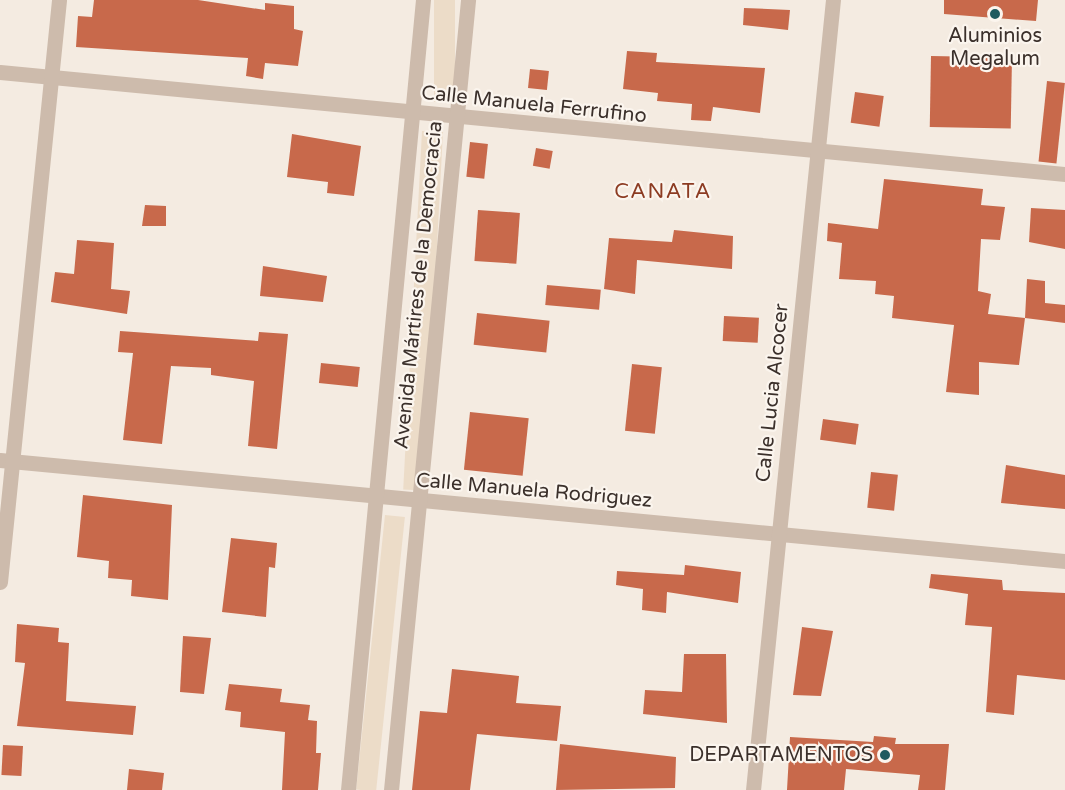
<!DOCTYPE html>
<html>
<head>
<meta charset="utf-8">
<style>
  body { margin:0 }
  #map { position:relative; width:1065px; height:790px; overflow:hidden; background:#f4ebe1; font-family:"Varela Round",sans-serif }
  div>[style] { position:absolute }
  .plaza>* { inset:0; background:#ecdcc8; transform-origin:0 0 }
  .building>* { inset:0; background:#c8694b; transform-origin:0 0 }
  .street>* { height:15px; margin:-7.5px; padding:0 7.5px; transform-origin:7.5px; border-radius:7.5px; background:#cdbbac }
  .dots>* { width:16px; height:16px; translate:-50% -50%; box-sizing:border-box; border:3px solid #fbf5ee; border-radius:50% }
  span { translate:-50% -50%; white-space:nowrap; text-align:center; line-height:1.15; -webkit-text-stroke:4.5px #fbf5ee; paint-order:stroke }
  .poi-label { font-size:20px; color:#3b302b }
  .right { translate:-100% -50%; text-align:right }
  .street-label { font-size:20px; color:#3b302b }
  .neighbourhood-label { font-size:21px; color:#8c3b22; letter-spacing:1.5px }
</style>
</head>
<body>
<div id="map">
  <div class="plaza">
    <div style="left:434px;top:0;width:21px;height:102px"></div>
    <div style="left:422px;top:131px;width:21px;height:359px;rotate:3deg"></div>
    <div style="left:385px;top:515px;width:20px;height:276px;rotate:6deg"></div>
  </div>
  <div class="building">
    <div style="clip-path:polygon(94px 0,198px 0,265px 10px,265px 3px,294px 6px,294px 29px,303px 31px,298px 66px,265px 63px,263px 79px,246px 76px,248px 58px,76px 47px,78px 16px,92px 17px)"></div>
    <div style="clip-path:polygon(944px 0,1038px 0,1036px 21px,944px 14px)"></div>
    <div style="clip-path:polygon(744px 8px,790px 10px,788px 30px,743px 25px)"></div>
    <div style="clip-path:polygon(627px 51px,657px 53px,656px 62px,765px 68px,760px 113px,713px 107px,711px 121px,691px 120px,692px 104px,657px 101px,658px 93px,623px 89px)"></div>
    <div style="left:931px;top:56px;width:81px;height:71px;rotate:1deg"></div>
    <div style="left:530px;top:69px;width:19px;height:19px;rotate:6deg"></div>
    <div style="left:1047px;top:81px;width:18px;height:81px;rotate:6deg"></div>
    <div style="left:855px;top:92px;width:29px;height:31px;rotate:8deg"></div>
    <div style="clip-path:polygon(292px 134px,361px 146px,354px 196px,327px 193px,328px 182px,287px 177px)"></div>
    <div style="left:470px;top:142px;width:18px;height:35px;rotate:6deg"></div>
    <div style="left:536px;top:148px;width:17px;height:18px;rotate:10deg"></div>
    <div style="clip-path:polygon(884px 179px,983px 189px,981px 205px,1005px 207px,1000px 240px,981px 239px,978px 291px,991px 294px,988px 314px,1025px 318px,1019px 365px,979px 362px,979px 395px,946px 392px,954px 325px,892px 318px,894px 296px,875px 294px,876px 281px,839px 279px,842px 243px,827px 241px,828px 223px,878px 229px)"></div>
    <div style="clip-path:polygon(145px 205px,166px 206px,166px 226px,142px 226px)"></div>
    <div style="clip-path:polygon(1031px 208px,1065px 210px,1065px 249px,1029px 242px)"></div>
    <div style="left:478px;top:210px;width:42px;height:51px;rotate:4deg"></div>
    <div style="clip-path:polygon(674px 230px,733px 236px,732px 269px,637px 260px,635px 294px,604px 289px,609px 238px,672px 242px)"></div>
    <div style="clip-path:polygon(77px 240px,114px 243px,111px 289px,130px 291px,127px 314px,51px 302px,55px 272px,74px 274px)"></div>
    <div style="clip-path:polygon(263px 266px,327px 276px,323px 302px,260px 296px)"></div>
    <div style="clip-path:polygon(1027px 279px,1045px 281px,1045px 303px,1065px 305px,1065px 323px,1025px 318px)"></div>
    <div style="left:547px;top:285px;width:54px;height:20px;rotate:5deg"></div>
    <div style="left:477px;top:313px;width:73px;height:32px;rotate:6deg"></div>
    <div style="left:724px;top:316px;width:35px;height:25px;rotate:3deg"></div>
    <div style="clip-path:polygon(120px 331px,258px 341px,259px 332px,288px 334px,277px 449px,248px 446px,254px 381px,211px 375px,211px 368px,171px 366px,162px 444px,123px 440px,133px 353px,118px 352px)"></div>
    <div style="left:321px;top:363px;width:39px;height:20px;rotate:6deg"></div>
    <div style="left:632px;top:364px;width:30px;height:67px;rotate:6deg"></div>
    <div style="left:470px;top:412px;width:59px;height:58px;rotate:6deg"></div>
    <div style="left:823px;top:419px;width:36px;height:21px;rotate:8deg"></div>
    <div style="clip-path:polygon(1006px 465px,1065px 475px,1065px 509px,1001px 503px)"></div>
    <div style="left:871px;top:472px;width:27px;height:36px;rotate:6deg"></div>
    <div style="clip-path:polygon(83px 495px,172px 505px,168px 600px,131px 596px,132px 580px,108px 578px,109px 561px,77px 557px)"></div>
    <div style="clip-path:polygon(231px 538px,277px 543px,275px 568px,269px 567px,266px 617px,222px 612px)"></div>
    <div style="clip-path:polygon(685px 565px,741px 572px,738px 603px,667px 592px,666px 613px,642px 610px,643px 589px,616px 585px,617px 571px,684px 575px)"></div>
    <div style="clip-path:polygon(931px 574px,1002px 580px,1003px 590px,1065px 593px,1065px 680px,1017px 675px,1014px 715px,986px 712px,992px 627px,965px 625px,968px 594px,929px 588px)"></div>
    <div style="clip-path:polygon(17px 624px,59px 628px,58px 642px,69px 643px,66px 701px,136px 706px,133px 735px,17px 726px,25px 663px,15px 662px)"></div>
    <div style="clip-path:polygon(802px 627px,833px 631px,821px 696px,793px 695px)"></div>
    <div style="clip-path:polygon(183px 636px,211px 638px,204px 694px,180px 692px)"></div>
    <div style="clip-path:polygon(684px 654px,726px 654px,727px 723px,643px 714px,645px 690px,682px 692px)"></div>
    <div style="clip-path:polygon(452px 669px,519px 676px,516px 703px,561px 706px,557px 741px,477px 734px,470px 790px,412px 790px,420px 711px,447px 713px)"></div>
    <div style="clip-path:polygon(229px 684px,282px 689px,280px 702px,310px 705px,308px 720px,317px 721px,316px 753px,321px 753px,318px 790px,282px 790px,285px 732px,240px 727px,241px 712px,225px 710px)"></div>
    <div style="clip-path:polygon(874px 736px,896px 738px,895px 744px,949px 744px,945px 790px,918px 790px,920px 775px,846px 769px,844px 790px,787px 790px,790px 737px,873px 742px)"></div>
    <div style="clip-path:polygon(560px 744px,676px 757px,675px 788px,556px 790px)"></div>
    <div style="left:3px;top:745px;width:20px;height:30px;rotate:3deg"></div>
    <div style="clip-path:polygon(129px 769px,164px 773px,162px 790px,127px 790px)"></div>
  </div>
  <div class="street">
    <div style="left:0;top:72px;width:1070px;rotate:5.47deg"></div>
    <div style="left:0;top:460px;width:1070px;rotate:5.42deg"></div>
    <div style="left:0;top:582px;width:585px;rotate:-84.21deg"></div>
    <div style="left:348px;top:790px;width:794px;rotate:-84.58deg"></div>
    <div style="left:391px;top:790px;width:794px;rotate:-84.43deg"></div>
    <div style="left:753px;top:790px;width:794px;rotate:-84.22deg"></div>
  </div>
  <div class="dots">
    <div style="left:995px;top:14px;background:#1f5a5e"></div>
    <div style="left:885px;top:755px;background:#1f5a5e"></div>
  </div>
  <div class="poi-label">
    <span style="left:995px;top:48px">Aluminios<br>Megalum</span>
    <span class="right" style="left:873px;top:755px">DEPARTAMENTOS</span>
  </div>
  <div class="street-label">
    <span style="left:534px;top:105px;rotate:6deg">Calle Manuela Ferrufino</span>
    <span style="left:419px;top:285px;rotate:-84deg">Avenida Mártires de la Democracia</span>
    <span style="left:773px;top:393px;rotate:-84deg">Calle Lucia Alcocer</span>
    <span style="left:534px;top:491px;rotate:5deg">Calle Manuela Rodriguez</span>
  </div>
  <div class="neighbourhood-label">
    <span style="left:663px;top:192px">CANATA</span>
  </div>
</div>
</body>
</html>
